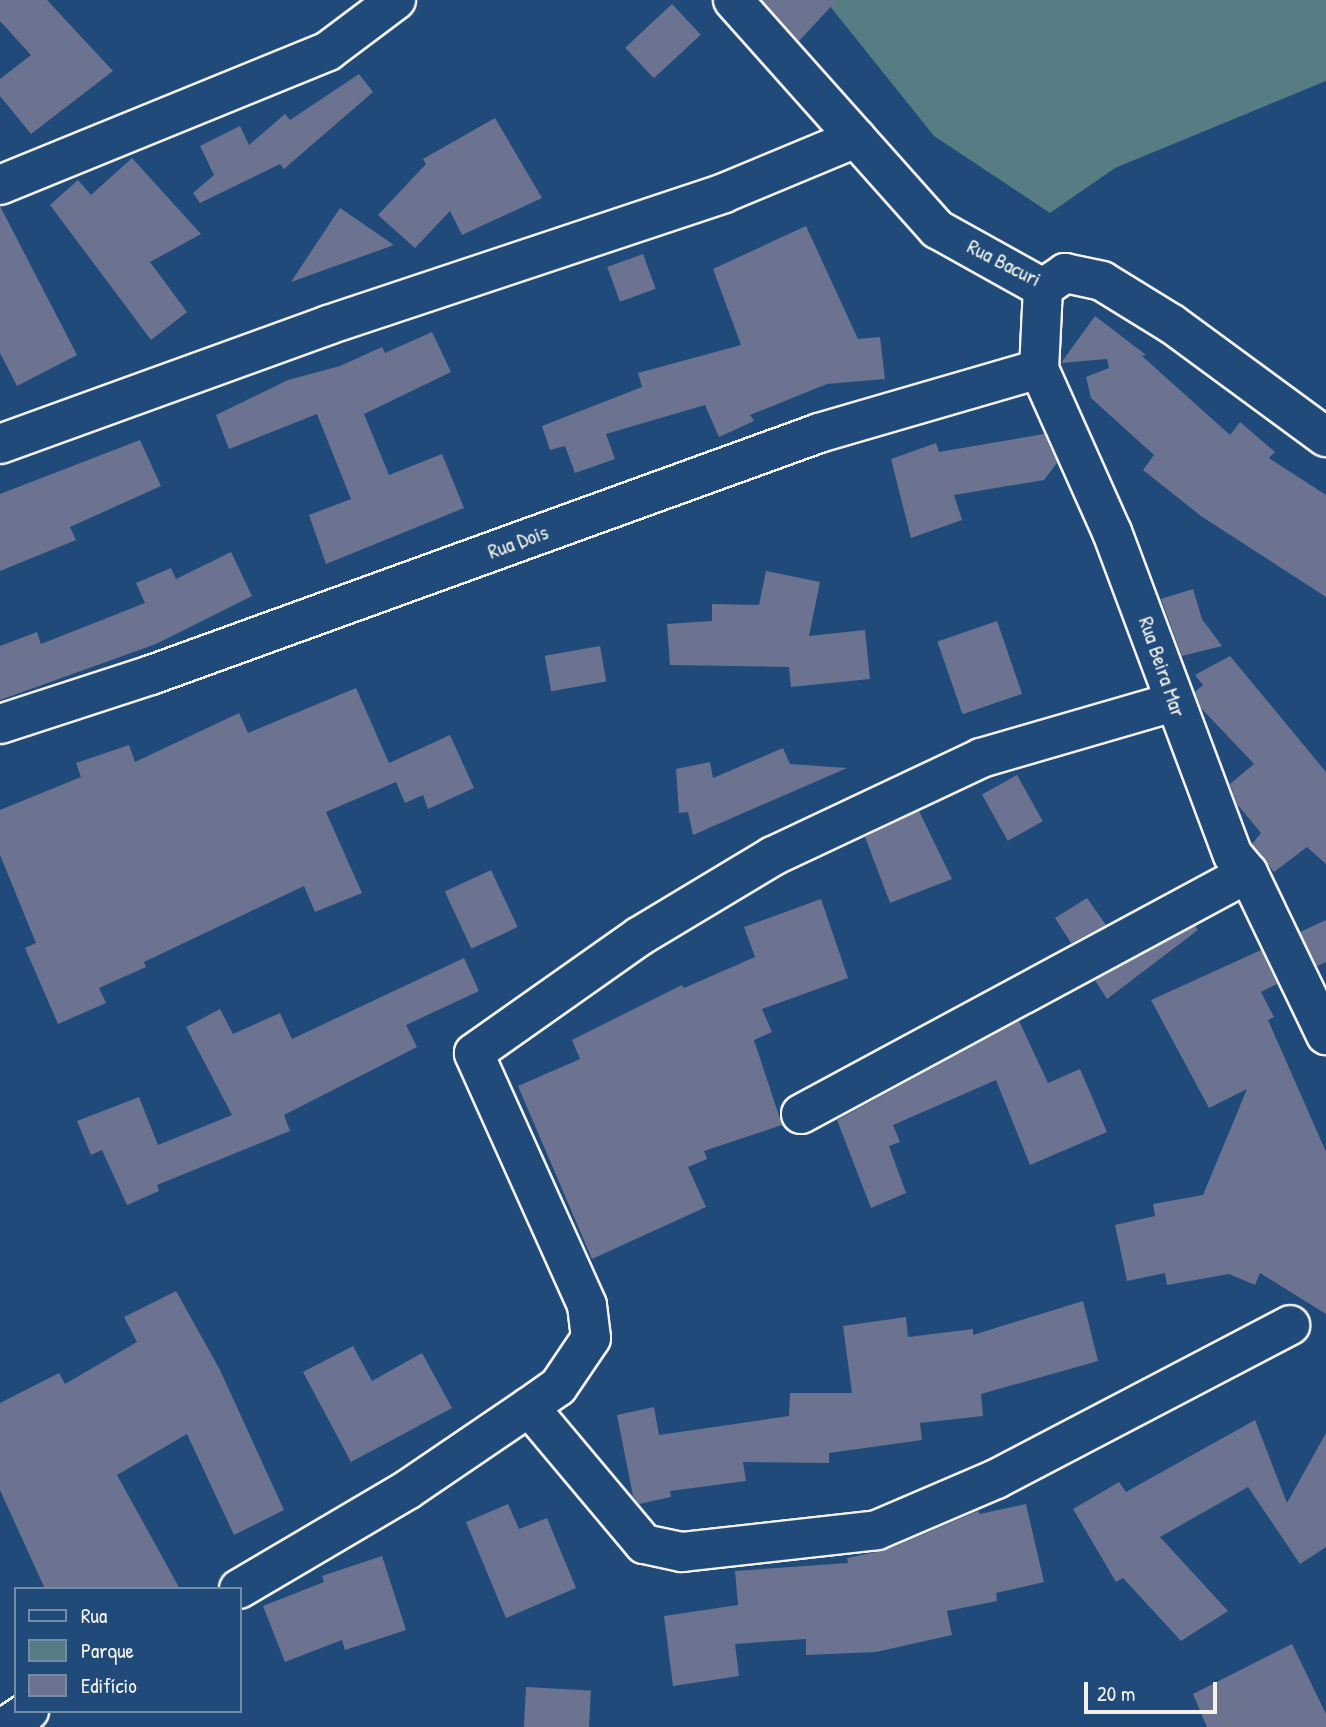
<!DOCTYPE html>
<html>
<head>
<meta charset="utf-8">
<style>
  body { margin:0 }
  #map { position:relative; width:1326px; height:1727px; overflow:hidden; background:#1f4a7a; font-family:"Patrick Hand",sans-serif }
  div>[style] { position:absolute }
  .green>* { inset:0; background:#557d83 }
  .building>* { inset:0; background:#6c7390; transform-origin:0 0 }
  .roads { filter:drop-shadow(2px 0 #f4f1e8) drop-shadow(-2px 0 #f4f1e8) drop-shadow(0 2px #f4f1e8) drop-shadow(0 -2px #f4f1e8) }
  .street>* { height:38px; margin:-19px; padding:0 19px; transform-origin:19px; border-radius:19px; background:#1f4a7a }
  span { translate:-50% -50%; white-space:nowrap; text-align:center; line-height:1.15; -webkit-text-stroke:7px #1f4a7a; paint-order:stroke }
  .street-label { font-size:21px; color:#f4f1e8 }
  .legend { position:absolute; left:14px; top:1587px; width:228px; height:126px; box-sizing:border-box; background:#1f4a7a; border:2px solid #748da6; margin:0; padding:9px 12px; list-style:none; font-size:21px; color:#f4f1e8 }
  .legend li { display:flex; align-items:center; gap:14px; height:35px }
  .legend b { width:35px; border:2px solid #748da6 }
  .scale { position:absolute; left:1084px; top:1682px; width:133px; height:32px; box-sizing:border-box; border:4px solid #f4f1e8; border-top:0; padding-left:9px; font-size:21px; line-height:24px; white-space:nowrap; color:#f4f1e8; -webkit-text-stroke:5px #1f4a7a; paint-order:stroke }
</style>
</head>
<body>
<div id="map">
  <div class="green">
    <div style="clip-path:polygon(825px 0,1326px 0,1326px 81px,1115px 168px,1050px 213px,934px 136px)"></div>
  </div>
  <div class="building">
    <div style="clip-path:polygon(0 0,47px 0,113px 71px,31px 134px,0 96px,0 79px,31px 55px,0 21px)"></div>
    <div style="clip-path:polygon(762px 0,837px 0,799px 41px)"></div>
    <div style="left:672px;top:4px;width:42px;height:64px;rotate:47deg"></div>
    <div style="clip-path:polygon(359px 74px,373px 92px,284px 169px,280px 164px,200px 203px,193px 193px,214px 175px,200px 146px,240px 126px,249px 145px,285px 114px,290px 120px)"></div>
    <div style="clip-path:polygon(495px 118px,542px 198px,462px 235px,450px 211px,415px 248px,378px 215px,426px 164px,423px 159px)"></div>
    <div style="clip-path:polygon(132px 158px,201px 234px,150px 262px,187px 312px,151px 340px,50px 205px,78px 180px,91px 195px)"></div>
    <div style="clip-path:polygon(0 206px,77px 355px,17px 386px,0 353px)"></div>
    <div style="clip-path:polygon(340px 208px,394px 245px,291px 282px)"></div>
    <div style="clip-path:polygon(806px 226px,858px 339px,880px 337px,885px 379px,827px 384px,750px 415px,754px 421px,719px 437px,705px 405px,606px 434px,615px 459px,575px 473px,565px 446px,550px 450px,542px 426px,642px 387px,638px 373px,741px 345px,713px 269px)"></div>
    <div style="left:643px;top:254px;width:37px;height:38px;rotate:70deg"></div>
    <div style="clip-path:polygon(1095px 316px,1146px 355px,1142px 356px,1230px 435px,1240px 422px,1275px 452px,1269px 458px,1326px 495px,1326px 597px,1201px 516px,1143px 470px,1154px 455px,1091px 398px,1086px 377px,1109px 368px,1107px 359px,1061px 363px)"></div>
    <div style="clip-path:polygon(432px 332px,451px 372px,364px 414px,389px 475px,442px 454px,464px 508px,326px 564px,309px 515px,351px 499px,317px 414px,229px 449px,216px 415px,288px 380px,340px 366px,382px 347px,385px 353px)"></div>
    <div style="clip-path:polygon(1044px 434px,1057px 463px,1044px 480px,954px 495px,962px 520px,911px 538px,891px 459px,936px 443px,939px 452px)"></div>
    <div style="clip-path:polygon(140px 440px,161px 486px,70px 527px,76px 540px,0 571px,0 494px)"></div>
    <div style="clip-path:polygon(231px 552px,252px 596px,156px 644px,0 700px,0 646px,37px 632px,41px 644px,145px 603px,136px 583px,171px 568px,176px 579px)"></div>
    <div style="clip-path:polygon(766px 571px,820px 582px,809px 636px,865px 630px,870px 679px,791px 687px,789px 667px,670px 665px,667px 624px,712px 621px,712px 604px,759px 605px)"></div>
    <div style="clip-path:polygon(1193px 589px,1202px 619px,1222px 646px,1182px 656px,1161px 599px)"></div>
    <div style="left:997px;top:621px;width:77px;height:63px;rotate:71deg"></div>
    <div style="left:600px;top:646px;width:36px;height:56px;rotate:80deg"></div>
    <div style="clip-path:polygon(1230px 656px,1326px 772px,1326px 864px,1307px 847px,1274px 872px,1252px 844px,1261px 833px,1237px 804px,1230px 784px,1254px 764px,1201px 708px,1195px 692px,1203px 685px,1195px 675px)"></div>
    <div style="clip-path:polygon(356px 688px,389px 763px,450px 735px,474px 788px,428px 809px,423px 795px,405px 803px,396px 782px,326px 812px,362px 893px,315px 912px,304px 886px,144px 962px,146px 967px,99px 988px,106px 1003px,58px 1024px,25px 948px,36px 943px,0 855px,0 810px,81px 777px,76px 763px,129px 745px,135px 762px,239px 713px,248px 733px)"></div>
    <div style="clip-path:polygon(783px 748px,790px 764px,847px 768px,693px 835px,688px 812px,679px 813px,676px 769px,710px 762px,713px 778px)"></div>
    <div style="left:1017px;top:775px;width:53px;height:40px;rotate:61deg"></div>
    <div style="clip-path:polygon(919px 811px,952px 879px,890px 903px,865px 837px)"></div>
    <div style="left:491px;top:870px;width:63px;height:51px;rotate:65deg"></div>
    <div style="clip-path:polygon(1087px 898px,1106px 925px,1071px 943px,1055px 918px)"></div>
    <div style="clip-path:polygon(821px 899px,848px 978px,762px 1009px,772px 1032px,754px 1040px,782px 1125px,704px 1151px,707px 1159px,688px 1167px,706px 1207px,592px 1259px,518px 1086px,580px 1059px,572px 1040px,682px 985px,684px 988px,755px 957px,744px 927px)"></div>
    <div style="clip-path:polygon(1326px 920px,1326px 962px,1317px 966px,1300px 932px)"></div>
    <div style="clip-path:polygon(1195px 926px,1198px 930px,1107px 999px,1095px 980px)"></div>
    <div style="clip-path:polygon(1261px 950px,1277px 984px,1261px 992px,1274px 1017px,1268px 1020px,1326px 1152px,1326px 1314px,1260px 1273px,1255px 1285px,1229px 1274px,1167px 1285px,1165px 1273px,1127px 1281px,1115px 1225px,1155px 1216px,1153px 1204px,1203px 1195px,1247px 1089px,1209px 1108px,1151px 1000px)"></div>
    <div style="clip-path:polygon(464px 958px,479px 991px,406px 1025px,417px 1047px,284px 1115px,290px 1131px,157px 1185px,159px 1191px,127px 1205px,102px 1150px,91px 1155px,77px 1121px,139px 1097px,158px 1145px,232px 1115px,186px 1027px,220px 1009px,233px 1034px,280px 1013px,292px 1039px)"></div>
    <div style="clip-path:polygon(1019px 1021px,1048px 1083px,1080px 1069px,1107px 1132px,1030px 1165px,996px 1080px,893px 1125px,900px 1142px,889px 1146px,906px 1193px,871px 1208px,837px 1120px)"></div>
    <div style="clip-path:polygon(176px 1291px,219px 1368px,284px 1510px,234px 1535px,187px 1434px,117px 1475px,180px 1589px,45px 1589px,0 1490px,0 1403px,59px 1373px,65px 1384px,137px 1342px,124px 1317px)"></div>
    <div style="clip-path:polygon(1083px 1301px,1098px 1361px,981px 1394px,983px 1416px,920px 1423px,922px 1440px,829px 1453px,829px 1463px,743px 1462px,746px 1481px,670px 1491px,671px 1497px,639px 1504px,633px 1496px,617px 1415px,654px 1407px,659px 1435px,789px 1416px,790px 1393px,852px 1393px,843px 1326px,906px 1317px,908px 1337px,973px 1329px,973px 1335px)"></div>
    <div style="clip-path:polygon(353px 1346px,372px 1381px,422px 1353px,452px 1408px,351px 1462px,303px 1372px)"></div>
    <div style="clip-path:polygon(1255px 1420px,1287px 1503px,1326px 1433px,1326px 1547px,1300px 1564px,1248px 1487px,1160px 1537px,1228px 1611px,1181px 1641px,1123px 1578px,1116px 1582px,1073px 1509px,1119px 1482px,1126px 1492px)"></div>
    <div style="clip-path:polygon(508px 1504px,519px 1529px,547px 1518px,576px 1588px,506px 1618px,466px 1522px)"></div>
    <div style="clip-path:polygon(1026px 1504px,1044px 1582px,996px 1593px,997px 1601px,947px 1611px,952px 1635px,876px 1652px,806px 1655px,806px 1639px,735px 1644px,739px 1676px,673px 1686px,664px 1616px,738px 1605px,735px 1571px,848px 1563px,847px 1558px,886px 1550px,978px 1511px,980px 1514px)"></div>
    <div style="clip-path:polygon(382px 1556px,406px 1630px,345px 1650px,342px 1640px,285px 1662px,263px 1606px,324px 1582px,322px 1576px)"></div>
    <div style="clip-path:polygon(1292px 1644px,1326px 1714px,1326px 1727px,1207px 1727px,1193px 1694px)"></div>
    <div style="left:526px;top:1687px;width:65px;height:40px;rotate:3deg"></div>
  </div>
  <div class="roads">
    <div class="street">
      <div style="left:733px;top:0;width:307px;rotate:48.3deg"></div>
      <div style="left:937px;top:229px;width:121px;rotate:29.1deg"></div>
      <div style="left:0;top:185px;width:354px;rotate:-22.2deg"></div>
      <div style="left:328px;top:51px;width:85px;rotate:-36.9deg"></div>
      <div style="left:1043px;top:288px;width:81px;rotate:92.8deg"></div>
      <div style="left:1039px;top:369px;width:179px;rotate:65.9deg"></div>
      <div style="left:1112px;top:532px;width:345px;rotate:69.5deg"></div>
      <div style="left:1233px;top:855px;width:23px;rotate:50deg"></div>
      <div style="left:1248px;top:873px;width:180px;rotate:64.3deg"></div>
      <div style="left:1043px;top:288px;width:27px;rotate:-34deg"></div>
      <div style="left:1065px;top:273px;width:38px;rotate:12deg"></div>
      <div style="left:1102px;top:281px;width:82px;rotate:31.6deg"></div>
      <div style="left:1172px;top:324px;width:191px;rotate:36.3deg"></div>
      <div style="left:0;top:444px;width:349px;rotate:-19.9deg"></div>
      <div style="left:328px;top:325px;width:417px;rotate:-18.4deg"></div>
      <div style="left:724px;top:193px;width:143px;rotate:-22.6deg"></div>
      <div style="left:0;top:724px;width:159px;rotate:-18deg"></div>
      <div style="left:151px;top:675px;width:710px;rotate:-19.91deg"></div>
      <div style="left:819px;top:433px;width:229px;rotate:-16.2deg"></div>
      <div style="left:801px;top:1114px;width:508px;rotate:-28.33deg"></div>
      <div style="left:529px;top:1407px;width:179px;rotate:50deg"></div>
      <div style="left:644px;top:1544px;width:39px;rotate:12deg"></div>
      <div style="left:682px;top:1552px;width:196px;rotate:-6.4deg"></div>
      <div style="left:877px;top:1530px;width:129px;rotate:-23.2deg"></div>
      <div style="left:996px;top:1479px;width:332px;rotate:-27.6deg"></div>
      <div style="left:239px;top:1589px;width:195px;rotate:-30.5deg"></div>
      <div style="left:407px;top:1490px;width:148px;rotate:-34.2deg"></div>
      <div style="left:529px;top:1407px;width:35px;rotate:-35deg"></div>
      <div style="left:558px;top:1387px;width:59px;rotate:-56deg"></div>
      <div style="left:591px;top:1338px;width:33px;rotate:-97deg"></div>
      <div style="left:587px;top:1305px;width:276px;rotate:-114.2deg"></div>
      <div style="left:474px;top:1053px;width:203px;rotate:-35.2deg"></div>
      <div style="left:640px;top:936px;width:155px;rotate:-31deg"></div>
      <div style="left:773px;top:856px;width:230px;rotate:-25.2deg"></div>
      <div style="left:981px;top:758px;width:201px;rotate:-16.2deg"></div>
      <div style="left:5px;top:1727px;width:29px;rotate:-34deg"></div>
    </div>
  </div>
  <div class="street-label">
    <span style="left:1004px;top:263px;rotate:27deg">Rua Bacuri</span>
    <span style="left:518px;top:542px;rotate:-20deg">Rua Dois</span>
    <span style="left:1162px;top:667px;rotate:71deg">Rua Beira Mar</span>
  </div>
  <ul class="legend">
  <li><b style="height:9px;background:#1f4a7a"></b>Rua</li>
  <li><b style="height:19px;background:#557d83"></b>Parque</li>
  <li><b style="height:19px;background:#6c7390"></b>Edifício</li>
  </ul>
  <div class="scale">20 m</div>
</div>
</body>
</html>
